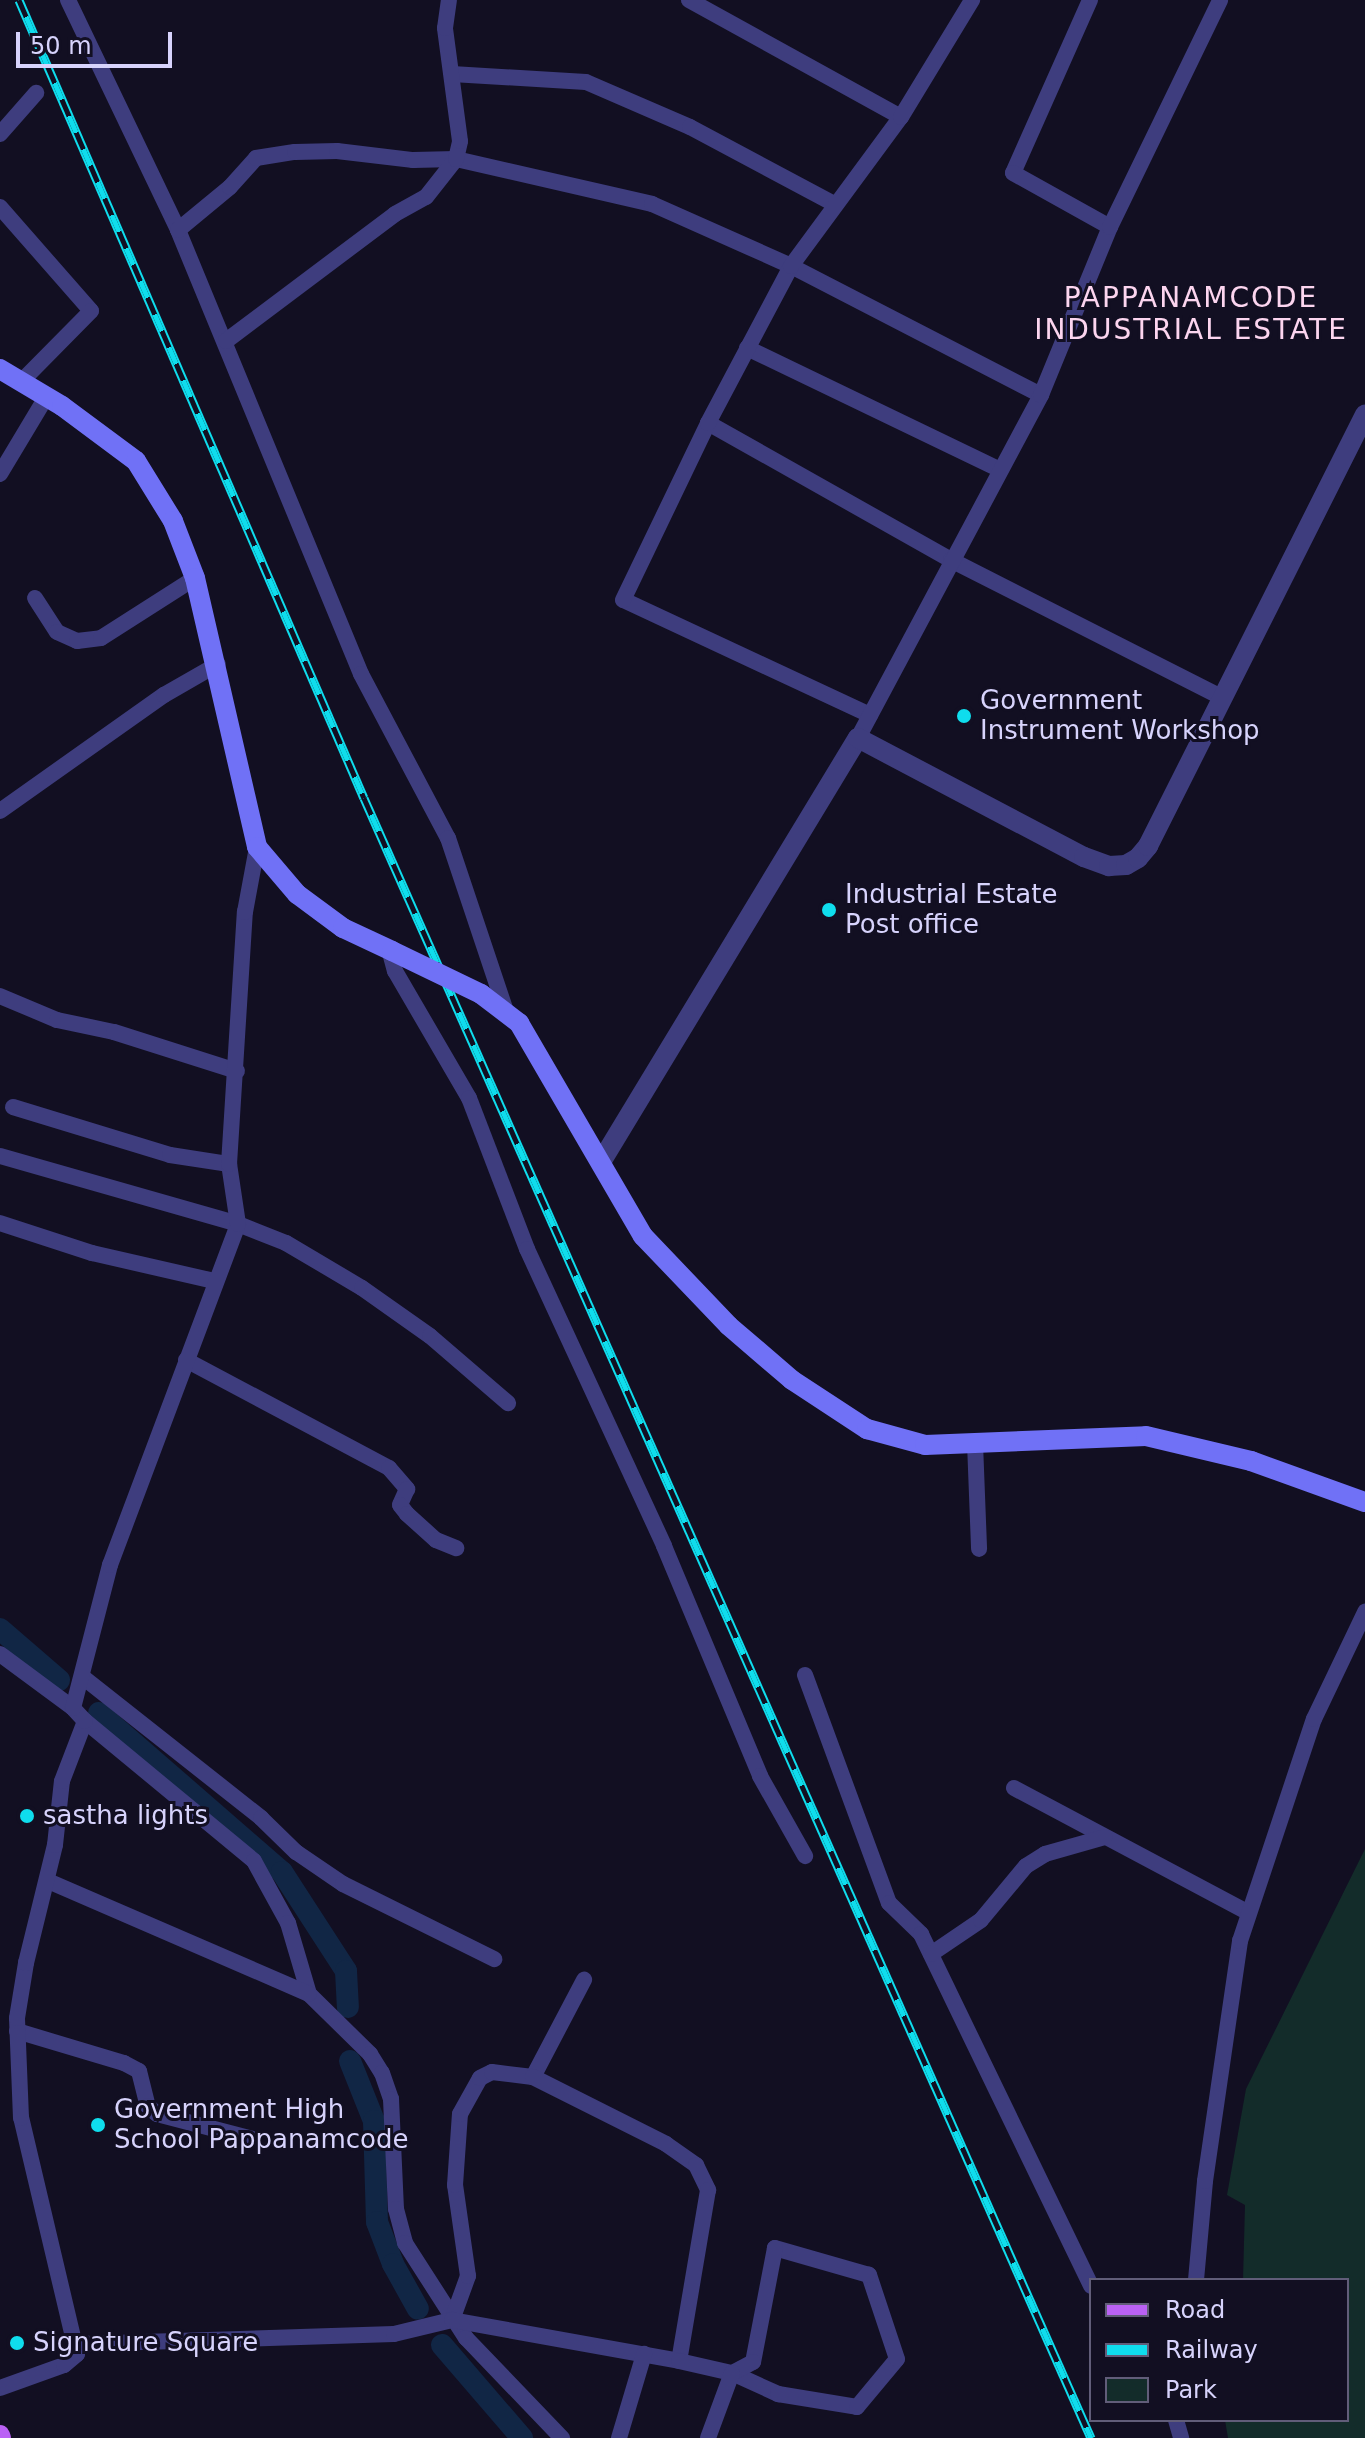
<!DOCTYPE html>
<html>
<head>
<meta charset="utf-8">
<style>
  body { margin:0 }
  #map { position:relative; width:1365px; height:2438px; overflow:hidden; background:#120f22; font-family:"DejaVu Sans",sans-serif }
  div>[style] { position:absolute }
  .green>* { inset:0; background:#132c2a }
  .canal>* { height:22px; margin:-11px; padding:0 11px; transform-origin:11px; border-radius:11px; background:#112645 }
  .minor>* { height:16px; margin:-8px; padding:0 8px; transform-origin:8px; border-radius:8px; background:#3e3d7e }
  .tertiary>* { height:20px; margin:-10px; padding:0 10px; transform-origin:10px; border-radius:10px; background:#3e3d7e }
  .secondary>* { height:20px; margin:-10px; padding:0 10px; transform-origin:10px; border-radius:10px; background:#7071f6 }
  .primary>* { height:20px; margin:-10px; padding:0 10px; transform-origin:10px; border-radius:10px; background:#ba61f5 }
  .rail>* { height:9px; margin-top:-4.5px; transform-origin:0; background:repeating-linear-gradient(90deg,#120f22 0 18px,#0fdded 0 36px); box-sizing:border-box; border-block:2px solid #0fdded }
  .secondary-bridge>* { height:20px; margin:-10px; padding:0 10px; transform-origin:10px; border-radius:10px; background:#7071f6 }
  .dots>* { width:22px; height:22px; translate:-50% -50%; box-sizing:border-box; border:4px solid #120f22; border-radius:50% }
  span { translate:-50% -50%; white-space:nowrap; text-align:center; line-height:1.15; -webkit-text-stroke:6px #120f22; paint-order:stroke }
  .poi-label { font-size:26px; color:#d7d3fc }
  .left { translate:0 -50%; text-align:left }
  .neighbourhood-label { font-size:28px; color:#fcd5ef; letter-spacing:2px }
  .legend { position:absolute; left:1089px; top:2278px; width:260px; height:144px; box-sizing:border-box; background:#120f22; border:2px solid #615d79; margin:0; padding:10px 14px; list-style:none; font-size:24px; color:#d7d3fc }
  .legend li { display:flex; align-items:center; gap:16px; height:40px }
  .legend b { width:40px; border:2px solid #615d79 }
  .scale { position:absolute; left:16px; top:32px; width:156px; height:36px; box-sizing:border-box; border:4px solid #d7d3fc; border-top:0; padding-left:10px; font-size:24px; line-height:28px; white-space:nowrap; color:#d7d3fc; -webkit-text-stroke:6px #120f22; paint-order:stroke }
</style>
</head>
<body>
<div id="map">
  <div class="green">
    <div style="clip-path:polygon(1365px 1849px,1365px 2438px,1228px 2438px,1225px 2420px,1347px 2420px,1347px 2280px,1243px 2280px,1245px 2205px,1227px 2195px,1246px 2089px)"></div>
  </div>
  <div class="canal">
    <div style="left:0;top:1629px;width:78px;rotate:40.8deg"></div>
    <div style="left:99px;top:1713px;width:242px;rotate:41deg"></div>
    <div style="left:282px;top:1872px;width:118px;rotate:57.1deg"></div>
    <div style="left:346px;top:1971px;width:36px;rotate:87deg"></div>
    <div style="left:350px;top:2061px;width:65px;rotate:68.2deg"></div>
    <div style="left:374px;top:2121px;width:101px;rotate:88.3deg"></div>
    <div style="left:377px;top:2222px;width:45px;rotate:69.1deg"></div>
    <div style="left:393px;top:2264px;width:51px;rotate:60.9deg"></div>
    <div style="left:442px;top:2345px;width:123px;rotate:49.3deg"></div>
  </div>
  <div class="minor">
    <div style="left:68px;top:0;width:255px;rotate:64.4deg"></div>
    <div style="left:178px;top:230px;width:480px;rotate:67.6deg"></div>
    <div style="left:361px;top:674px;width:186px;rotate:62.1deg"></div>
    <div style="left:448px;top:838px;width:186px;rotate:71.5deg"></div>
    <div style="left:689px;top:0;width:242px;rotate:28.9deg"></div>
    <div style="left:1090px;top:0;width:189px;rotate:114deg"></div>
    <div style="left:1013px;top:173px;width:111px;rotate:29.1deg"></div>
    <div style="left:452px;top:74px;width:134px;rotate:3.4deg"></div>
    <div style="left:586px;top:82px;width:113px;rotate:23.4deg"></div>
    <div style="left:690px;top:127px;width:163px;rotate:28.1deg"></div>
    <div style="left:0;top:134px;width:55px;rotate:-48.7deg"></div>
    <div style="left:0;top:207px;width:138px;rotate:48.8deg"></div>
    <div style="left:91px;top:311px;width:100px;rotate:134.6deg"></div>
    <div style="left:178px;top:230px;width:67px;rotate:-39.6deg"></div>
    <div style="left:230px;top:187px;width:39px;rotate:-48deg"></div>
    <div style="left:256px;top:158px;width:39px;rotate:-9deg"></div>
    <div style="left:295px;top:152px;width:42px;rotate:-1.4deg"></div>
    <div style="left:337px;top:151px;width:77px;rotate:6.8deg"></div>
    <div style="left:413px;top:160px;width:43px;rotate:-1.3deg"></div>
    <div style="left:456px;top:159px;width:201px;rotate:12.9deg"></div>
    <div style="left:652px;top:204px;width:152px;rotate:24deg"></div>
    <div style="left:791px;top:266px;width:281px;rotate:27.3deg"></div>
    <div style="left:226px;top:341px;width:211px;rotate:-36.9deg"></div>
    <div style="left:395px;top:214px;width:35px;rotate:-29deg"></div>
    <div style="left:426px;top:197px;width:48px;rotate:-51.7deg"></div>
    <div style="left:456px;top:159px;width:18px;rotate:-77deg"></div>
    <div style="left:460px;top:141px;width:114px;rotate:-97.6deg"></div>
    <div style="left:445px;top:28px;width:28px;rotate:-82deg"></div>
    <div style="left:747px;top:348px;width:281px;rotate:25.7deg"></div>
    <div style="left:708px;top:423px;width:279px;rotate:29.4deg"></div>
    <div style="left:951px;top:560px;width:305px;rotate:26.9deg"></div>
    <div style="left:0;top:474px;width:90px;rotate:-59.1deg"></div>
    <div style="left:35px;top:598px;width:40px;rotate:57.1deg"></div>
    <div style="left:57px;top:632px;width:22px;rotate:24deg"></div>
    <div style="left:77px;top:641px;width:24px;rotate:-7deg"></div>
    <div style="left:101px;top:638px;width:112px;rotate:-32.6deg"></div>
    <div style="left:870px;top:715px;width:272px;rotate:-155deg"></div>
    <div style="left:623px;top:600px;width:196px;rotate:-64.3deg"></div>
    <div style="left:708px;top:423px;width:178px;rotate:-62.1deg"></div>
    <div style="left:791px;top:266px;width:185px;rotate:-53.6deg"></div>
    <div style="left:901px;top:117px;width:137px;rotate:-58.7deg"></div>
    <div style="left:858px;top:738px;width:389px;rotate:-61.9deg"></div>
    <div style="left:1041px;top:395px;width:182px;rotate:-67.7deg"></div>
    <div style="left:1110px;top:227px;width:252px;rotate:-64.1deg"></div>
    <div style="left:0;top:811px;width:201px;rotate:-35.3deg"></div>
    <div style="left:164px;top:695px;width:62px;rotate:-29.9deg"></div>
    <div style="left:389px;top:949px;width:23px;rotate:75deg"></div>
    <div style="left:395px;top:971px;width:147px;rotate:59.8deg"></div>
    <div style="left:469px;top:1098px;width:162px;rotate:69deg"></div>
    <div style="left:527px;top:1249px;width:327px;rotate:65.2deg"></div>
    <div style="left:664px;top:1546px;width:249px;rotate:67.3deg"></div>
    <div style="left:760px;top:1776px;width:92px;rotate:60.6deg"></div>
    <div style="left:0;top:996px;width:62px;rotate:22.8deg"></div>
    <div style="left:57px;top:1020px;width:58px;rotate:11.9deg"></div>
    <div style="left:114px;top:1032px;width:129px;rotate:17.6deg"></div>
    <div style="left:13px;top:1107px;width:164px;rotate:17deg"></div>
    <div style="left:170px;top:1155px;width:60px;rotate:8.7deg"></div>
    <div style="left:0;top:1156px;width:248px;rotate:15.9deg"></div>
    <div style="left:238px;top:1224px;width:52px;rotate:21.6deg"></div>
    <div style="left:286px;top:1243px;width:88px;rotate:30.6deg"></div>
    <div style="left:362px;top:1288px;width:83px;rotate:35.2deg"></div>
    <div style="left:430px;top:1336px;width:103px;rotate:40.7deg"></div>
    <div style="left:0;top:1223px;width:97px;rotate:18.1deg"></div>
    <div style="left:92px;top:1253px;width:125px;rotate:12.9deg"></div>
    <div style="left:186px;top:1360px;width:230px;rotate:28deg"></div>
    <div style="left:389px;top:1468px;width:28px;rotate:49deg"></div>
    <div style="left:407px;top:1489px;width:17px;rotate:114deg"></div>
    <div style="left:400px;top:1505px;width:11px;rotate:52deg"></div>
    <div style="left:407px;top:1514px;width:39px;rotate:42deg"></div>
    <div style="left:436px;top:1540px;width:22px;rotate:22deg"></div>
    <div style="left:975px;top:1443px;width:106px;rotate:87.8deg"></div>
    <div style="left:0;top:1654px;width:91px;rotate:36.5deg"></div>
    <div style="left:805px;top:1675px;width:243px;rotate:69.8deg"></div>
    <div style="left:889px;top:1903px;width:45px;rotate:44.1deg"></div>
    <div style="left:921px;top:1934px;width:391px;rotate:64.2deg"></div>
    <div style="left:84px;top:1678px;width:226px;rotate:38.3deg"></div>
    <div style="left:261px;top:1818px;width:49px;rotate:44.2deg"></div>
    <div style="left:296px;top:1852px;width:57px;rotate:34.2deg"></div>
    <div style="left:343px;top:1884px;width:169px;rotate:26.4deg"></div>
    <div style="left:85px;top:1721px;width:219px;rotate:39.6deg"></div>
    <div style="left:254px;top:1861px;width:71px;rotate:61.3deg"></div>
    <div style="left:288px;top:1923px;width:74px;rotate:73.5deg"></div>
    <div style="left:309px;top:1994px;width:86px;rotate:44.5deg"></div>
    <div style="left:370px;top:2054px;width:22px;rotate:58deg"></div>
    <div style="left:382px;top:2073px;width:28px;rotate:71deg"></div>
    <div style="left:391px;top:2099px;width:110px;rotate:87.4deg"></div>
    <div style="left:396px;top:2209px;width:35px;rotate:75deg"></div>
    <div style="left:405px;top:2243px;width:113px;rotate:57.3deg"></div>
    <div style="left:466px;top:2338px;width:139px;rotate:46.2deg"></div>
    <div style="left:1014px;top:1788px;width:264px;rotate:28deg"></div>
    <div style="left:48px;top:1881px;width:284px;rotate:23.4deg"></div>
    <div style="left:931px;top:1954px;width:60px;rotate:-34.2deg"></div>
    <div style="left:981px;top:1920px;width:70px;rotate:-50.2deg"></div>
    <div style="left:1026px;top:1866px;width:22px;rotate:-32deg"></div>
    <div style="left:1045px;top:1854px;width:62px;rotate:-15.8deg"></div>
    <div style="left:17px;top:2031px;width:112px;rotate:16.7deg"></div>
    <div style="left:124px;top:2063px;width:17px;rotate:28deg"></div>
    <div style="left:139px;top:2071px;width:36px;rotate:76deg"></div>
    <div style="left:148px;top:2106px;width:12px;rotate:42deg"></div>
    <div style="left:157px;top:2114px;width:99px;rotate:14.6deg"></div>
    <div style="left:533px;top:2077px;width:110px;rotate:-62.3deg"></div>
    <div style="left:1196px;top:2280px;width:99px;rotate:-84.8deg"></div>
    <div style="left:1205px;top:2181px;width:243px;rotate:-81.7deg"></div>
    <div style="left:1240px;top:1941px;width:234px;rotate:-71.6deg"></div>
    <div style="left:1314px;top:1719px;width:119px;rotate:-64.5deg"></div>
    <div style="left:452px;top:2320px;width:47px;rotate:-70deg"></div>
    <div style="left:468px;top:2276px;width:92px;rotate:-98.1deg"></div>
    <div style="left:455px;top:2185px;width:71px;rotate:-86deg"></div>
    <div style="left:460px;top:2114px;width:41px;rotate:-60.9deg"></div>
    <div style="left:480px;top:2078px;width:13px;rotate:-27deg"></div>
    <div style="left:492px;top:2072px;width:41px;rotate:7deg"></div>
    <div style="left:533px;top:2077px;width:149px;rotate:26.7deg"></div>
    <div style="left:666px;top:2144px;width:37px;rotate:35deg"></div>
    <div style="left:696px;top:2165px;width:28px;rotate:64deg"></div>
    <div style="left:708px;top:2190px;width:173px;rotate:99.6deg"></div>
    <div style="left:78px;top:2344px;width:316px;rotate:-1.8deg"></div>
    <div style="left:394px;top:2334px;width:60px;rotate:-13.6deg"></div>
    <div style="left:452px;top:2320px;width:231px;rotate:10.2deg"></div>
    <div style="left:679px;top:2361px;width:54px;rotate:12.8deg"></div>
    <div style="left:732px;top:2373px;width:51px;rotate:24.5deg"></div>
    <div style="left:778px;top:2394px;width:80px;rotate:9.3deg"></div>
    <div style="left:857px;top:2407px;width:62px;rotate:-50.2deg"></div>
    <div style="left:897px;top:2359px;width:89px;rotate:-108.4deg"></div>
    <div style="left:869px;top:2275px;width:98px;rotate:-164deg"></div>
    <div style="left:775px;top:2248px;width:116px;rotate:100.9deg"></div>
    <div style="left:753px;top:2362px;width:24px;rotate:152deg"></div>
    <div style="left:732px;top:2373px;width:69px;rotate:110.3deg"></div>
    <div style="left:0;top:2388px;width:68px;rotate:-19.8deg"></div>
    <div style="left:64px;top:2365px;width:17px;rotate:-40deg"></div>
    <div style="left:77px;top:2354px;width:243px;rotate:-103.3deg"></div>
    <div style="left:21px;top:2118px;width:100px;rotate:-92.3deg"></div>
    <div style="left:17px;top:2018px;width:56px;rotate:-80.7deg"></div>
    <div style="left:26px;top:1963px;width:122px;rotate:-76.2deg"></div>
    <div style="left:55px;top:1845px;width:64px;rotate:-83.8deg"></div>
    <div style="left:62px;top:1781px;width:64px;rotate:-69deg"></div>
    <div style="left:85px;top:1721px;width:18px;rotate:-133deg"></div>
    <div style="left:73px;top:1708px;width:148px;rotate:-75.5deg"></div>
    <div style="left:110px;top:1565px;width:364px;rotate:-69.4deg"></div>
    <div style="left:238px;top:1224px;width:61px;rotate:-98.5deg"></div>
    <div style="left:229px;top:1164px;width:253px;rotate:-86.4deg"></div>
    <div style="left:245px;top:912px;width:66px;rotate:-79.5deg"></div>
    <div style="left:1176px;top:2420px;width:19px;rotate:74deg"></div>
    <div style="left:619px;top:2438px;width:88px;rotate:-73.4deg"></div>
  </div>
  <div class="tertiary">
    <div style="left:601px;top:1162px;width:496px;rotate:-58.8deg"></div>
    <div style="left:858px;top:738px;width:255px;rotate:27.8deg"></div>
    <div style="left:1084px;top:857px;width:27px;rotate:20deg"></div>
    <div style="left:1109px;top:866px;width:17px;rotate:-3deg"></div>
    <div style="left:1126px;top:865px;width:14px;rotate:-30deg"></div>
    <div style="left:1138px;top:858px;width:16px;rotate:-50deg"></div>
    <div style="left:1148px;top:846px;width:483px;rotate:-63.3deg"></div>
  </div>
  <div class="secondary">
    <div style="left:0;top:369px;width:72px;rotate:30.8deg"></div>
    <div style="left:62px;top:406px;width:92px;rotate:36.6deg"></div>
    <div style="left:136px;top:461px;width:70px;rotate:58.3deg"></div>
    <div style="left:173px;top:521px;width:61px;rotate:68.9deg"></div>
    <div style="left:195px;top:578px;width:276px;rotate:77deg"></div>
    <div style="left:257px;top:847px;width:62px;rotate:49.6deg"></div>
    <div style="left:297px;top:894px;width:57px;rotate:36.5deg"></div>
    <div style="left:343px;top:928px;width:54px;rotate:25.1deg"></div>
    <div style="left:481px;top:994px;width:48px;rotate:37.3deg"></div>
    <div style="left:519px;top:1023px;width:246px;rotate:59.8deg"></div>
    <div style="left:643px;top:1236px;width:124px;rotate:46.3deg"></div>
    <div style="left:729px;top:1326px;width:83px;rotate:40.6deg"></div>
    <div style="left:792px;top:1380px;width:90px;rotate:33.2deg"></div>
    <div style="left:867px;top:1429px;width:60px;rotate:15.4deg"></div>
    <div style="left:925px;top:1445px;width:221px;rotate:-2.3deg"></div>
    <div style="left:1146px;top:1436px;width:108px;rotate:13.4deg"></div>
    <div style="left:1251px;top:1461px;width:121px;rotate:19.8deg"></div>
  </div>
  <div class="primary">
    <div style="left:0;top:2435px;width:3px;rotate:72deg"></div>
  </div>
  <div class="rail">
    <div style="left:19px;top:0;width:869px;rotate:66.62deg"></div>
    <div style="left:364px;top:798px;width:1794px;rotate:66.09deg"></div>
  </div>
  <div class="secondary-bridge">
    <div style="left:392px;top:951px;width:99px;rotate:25.8deg"></div>
  </div>
  <div class="dots">
    <div style="left:964px;top:716px;background:#0fdded"></div>
    <div style="left:829px;top:910px;background:#0fdded"></div>
    <div style="left:27px;top:1816px;background:#0fdded"></div>
    <div style="left:98px;top:2125px;background:#0fdded"></div>
    <div style="left:17px;top:2343px;background:#0fdded"></div>
  </div>
  <div class="poi-label">
    <span class="left" style="left:980px;top:716px">Government<br>Instrument Workshop</span>
    <span class="left" style="left:845px;top:910px">Industrial Estate<br>Post office</span>
    <span class="left" style="left:43px;top:1816px">sastha lights</span>
    <span class="left" style="left:114px;top:2125px">Government High<br>School Pappanamcode</span>
    <span class="left" style="left:33px;top:2343px">Signature Square</span>
  </div>
  <div class="neighbourhood-label">
    <span style="left:1191px;top:314px">PAPPANAMCODE<br>INDUSTRIAL ESTATE</span>
  </div>
  <ul class="legend">
  <li><b style="height:10px;background:#ba61f5"></b>Road</li>
  <li><b style="height:10px;background:#0fdded"></b>Railway</li>
  <li><b style="height:22px;background:#132c2a"></b>Park</li>
  </ul>
  <div class="scale">50 m</div>
</div>
</body>
</html>
